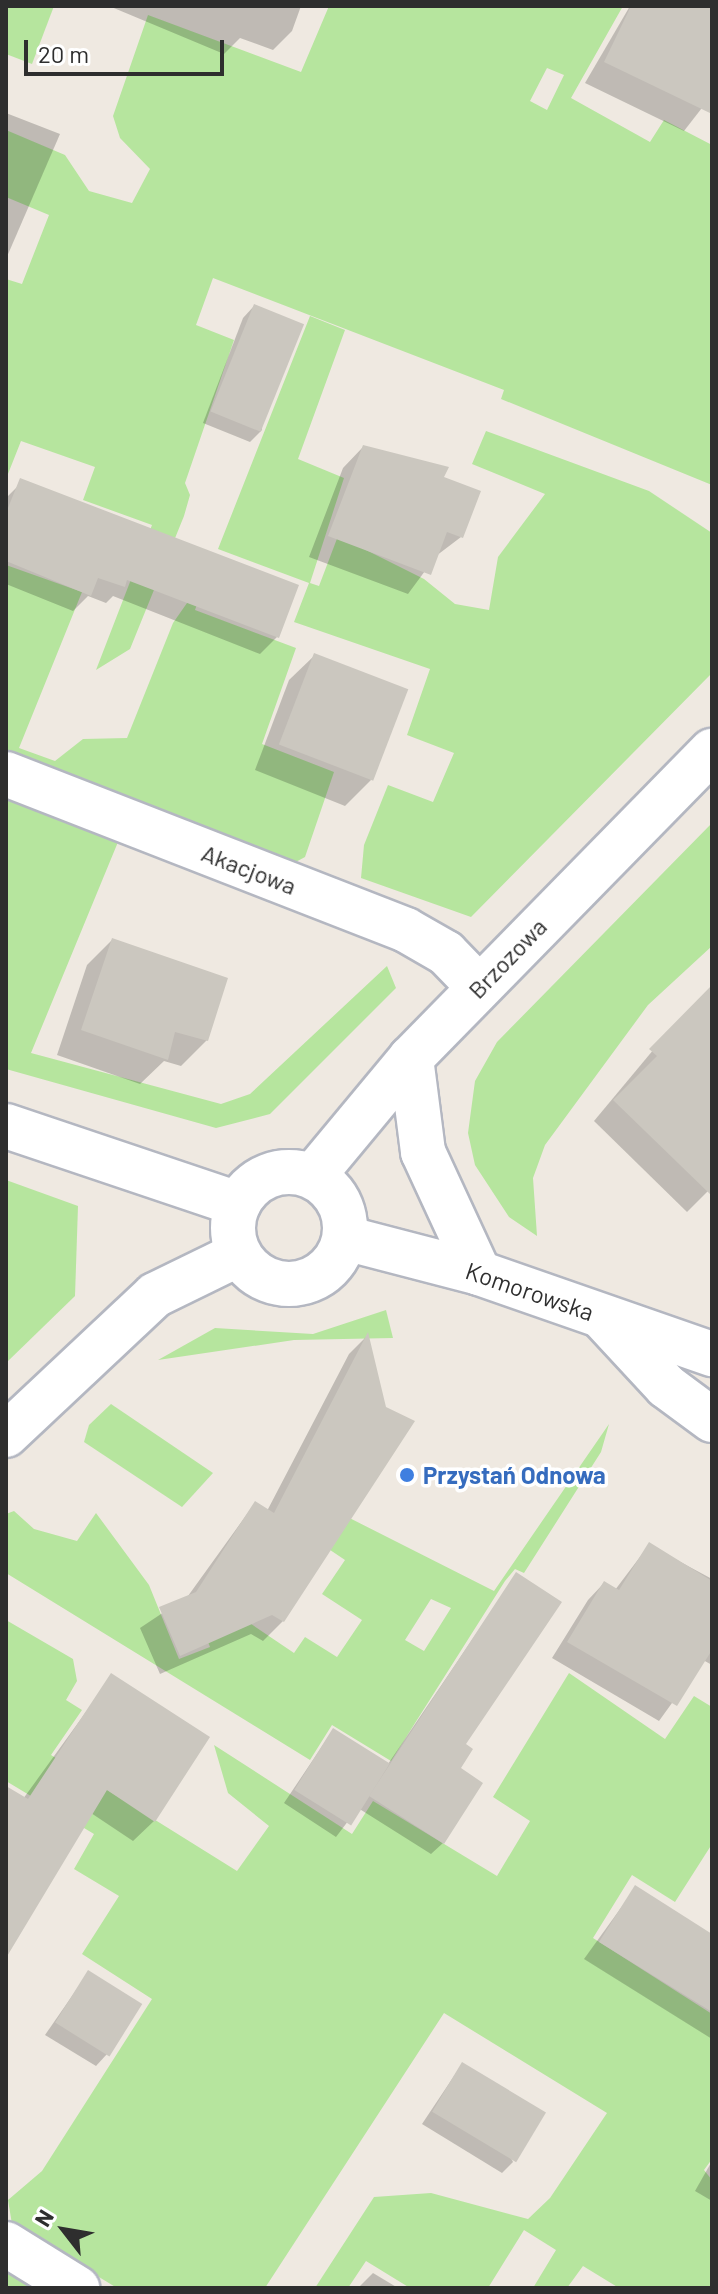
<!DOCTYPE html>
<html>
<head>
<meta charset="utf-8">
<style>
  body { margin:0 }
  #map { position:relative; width:718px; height:2294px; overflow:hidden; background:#efe9e1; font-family:Barlow,sans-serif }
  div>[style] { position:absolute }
  .green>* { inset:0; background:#b6e59e }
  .shadow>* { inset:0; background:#0003 }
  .building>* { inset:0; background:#cbc7bf; transform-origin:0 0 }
  .roads { filter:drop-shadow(2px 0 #b4b7c1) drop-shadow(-2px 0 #b4b7c1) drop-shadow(0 2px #b4b7c1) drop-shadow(0 -2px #b4b7c1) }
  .minor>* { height:44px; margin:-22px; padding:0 22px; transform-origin:22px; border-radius:22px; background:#fff }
  .minor>.ring { margin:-22px; padding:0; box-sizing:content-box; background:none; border:44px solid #fff; border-radius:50% }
  .dots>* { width:22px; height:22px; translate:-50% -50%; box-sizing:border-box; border:4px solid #fff; border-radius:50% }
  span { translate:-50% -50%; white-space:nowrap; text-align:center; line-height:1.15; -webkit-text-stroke:7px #fff; paint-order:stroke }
  .street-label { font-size:24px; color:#2e2e2e }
  .shop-label { font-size:24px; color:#366cbe; font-weight:700 }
  .left { translate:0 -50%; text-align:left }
  .frame { position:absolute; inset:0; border:8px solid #2e2e2e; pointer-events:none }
  .north { position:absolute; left:24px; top:2190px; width:80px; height:80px; -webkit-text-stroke:6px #fff; paint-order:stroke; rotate:301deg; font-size:22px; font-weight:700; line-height:32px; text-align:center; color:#2e2e2e }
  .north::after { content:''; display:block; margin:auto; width:28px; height:36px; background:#2e2e2e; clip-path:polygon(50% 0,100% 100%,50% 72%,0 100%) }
  .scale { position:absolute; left:24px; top:40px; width:200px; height:36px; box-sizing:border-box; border:4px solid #2e2e2e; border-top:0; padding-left:10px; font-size:24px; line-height:28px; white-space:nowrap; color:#2e2e2e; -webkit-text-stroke:6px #fff; paint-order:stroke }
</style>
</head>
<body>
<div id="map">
  <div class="green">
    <div style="clip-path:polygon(6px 6px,54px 6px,32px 64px,6px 54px)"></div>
    <div style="clip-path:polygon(evenodd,329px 6px,623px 6px,571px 98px,650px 142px,664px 120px,712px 145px,712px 485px,501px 399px,504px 390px,213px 278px,196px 325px,234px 340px,185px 483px,190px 495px,184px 516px,130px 649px,96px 670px,152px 525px,83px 500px,95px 467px,21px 441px,6px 479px,6px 279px,22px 284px,49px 215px,6px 197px,6px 130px,65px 155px,89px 191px,132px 203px,150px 169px,120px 138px,113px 116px,148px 15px,301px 72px,329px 6px,547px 68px,564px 75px,547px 110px,530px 101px,547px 68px)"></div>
    <div style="clip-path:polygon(310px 316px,345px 330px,298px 459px,344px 478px,310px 583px,319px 586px,338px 536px,424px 579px,455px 604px,489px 610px,498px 557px,545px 494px,472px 464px,486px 431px,649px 491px,712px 533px,712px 673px,471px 917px,361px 878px,364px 845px,388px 785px,433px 802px,454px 753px,407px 735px,430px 669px,294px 622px,309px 583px,218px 549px)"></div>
    <div style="clip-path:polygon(6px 565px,82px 592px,19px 748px,55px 761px,83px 739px,127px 738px,173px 623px,208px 573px,195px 610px,296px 648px,262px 744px,334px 772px,305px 857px,292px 864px,6px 751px)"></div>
    <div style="clip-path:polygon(6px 798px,118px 842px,31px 1053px,221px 1104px,250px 1094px,387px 966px,396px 988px,270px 1114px,216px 1128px,6px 1069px)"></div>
    <div style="clip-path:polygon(712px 823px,712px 946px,648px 1005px,545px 1145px,533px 1178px,537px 1236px,509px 1217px,475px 1165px,468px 1133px,475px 1081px,497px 1042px)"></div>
    <div style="clip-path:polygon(6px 1180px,78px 1206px,75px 1296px,6px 1363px)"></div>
    <div style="clip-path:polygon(386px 1310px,393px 1338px,294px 1340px,158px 1360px,215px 1328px,313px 1334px)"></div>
    <div style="clip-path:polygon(111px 1404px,213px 1473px,182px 1507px,84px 1442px,89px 1425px)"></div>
    <div style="clip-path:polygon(evenodd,609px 1424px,601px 1452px,524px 1573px,515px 1569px,505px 1581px,391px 1761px,332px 1725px,310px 1760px,6px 1573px,6px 1514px,14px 1511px,34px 1529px,77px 1541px,96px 1513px,149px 1585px,179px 1659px,210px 1647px,191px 1598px,220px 1603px,294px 1653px,305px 1637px,337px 1657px,362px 1620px,322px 1594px,345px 1560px,287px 1521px,302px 1494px,494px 1591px,609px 1424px,431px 1599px,451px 1608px,424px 1651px,405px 1640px,431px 1599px)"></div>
    <div style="clip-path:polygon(6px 1620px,73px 1659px,77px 1681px,66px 1700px,82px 1710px,51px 1755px,237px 1871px,269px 1826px,228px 1793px,214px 1745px,352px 1834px,373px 1801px,497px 1876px,530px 1821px,493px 1797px,569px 1673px,665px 1739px,694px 1696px,712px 1707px,712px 1844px,675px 1902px,632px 1875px,593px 1938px,712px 2014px,712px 2159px,704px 2170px,712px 2180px,712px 2288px,619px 2288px,583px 2266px,567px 2288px,533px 2288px,556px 2250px,524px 2230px,488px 2288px,410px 2288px,366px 2261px,348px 2288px,315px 2288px,374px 2197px,431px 2193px,528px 2219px,550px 2198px,607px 2113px,444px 2013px,265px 2288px,117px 2288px,12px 2224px,8px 2200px,42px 2171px,152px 1999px,82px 1954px,119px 1896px,74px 1869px,94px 1834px,6px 1781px)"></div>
    <div style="clip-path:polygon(6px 2263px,45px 2288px,6px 2288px)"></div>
  </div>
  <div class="shadow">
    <div style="clip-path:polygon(109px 6px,301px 6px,292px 31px,273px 50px,240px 38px,224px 54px)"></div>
    <div style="clip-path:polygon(630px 6px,712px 10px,712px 95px,684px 131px,585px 83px)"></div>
    <div style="clip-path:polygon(6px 113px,60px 134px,6px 259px)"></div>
    <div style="clip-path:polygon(254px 306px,262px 430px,250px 442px,203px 423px,243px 318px)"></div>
    <div style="clip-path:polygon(363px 447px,442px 478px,461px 537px,436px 556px,408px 594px,309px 557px,343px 468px)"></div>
    <div style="clip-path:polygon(18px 486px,297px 586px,277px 637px,260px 654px,113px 596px,106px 603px,88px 596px,73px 611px,6px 584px,6px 498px)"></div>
    <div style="clip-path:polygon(315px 655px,371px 780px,345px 806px,255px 770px,289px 680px)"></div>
    <div style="clip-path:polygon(112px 940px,207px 1040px,181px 1066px,164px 1061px,140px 1084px,57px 1055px,87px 965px)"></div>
    <div style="clip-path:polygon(712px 1003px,712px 1187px,687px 1212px,594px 1121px,669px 1031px)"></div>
    <div style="clip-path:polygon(367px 1336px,283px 1621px,263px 1641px,251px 1634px,160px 1674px,140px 1628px,188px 1596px,255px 1503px,267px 1511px,349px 1354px)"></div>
    <div style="clip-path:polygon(649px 1545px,712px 1579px,712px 1665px,703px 1660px,659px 1721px,552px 1658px,588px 1600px,604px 1583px,615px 1590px)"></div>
    <div style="clip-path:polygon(516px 1575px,463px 1744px,443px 1843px,431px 1854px,358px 1808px,336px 1837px,284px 1803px,333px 1730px,388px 1764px)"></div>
    <div style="clip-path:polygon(112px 1676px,154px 1821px,133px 1841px,91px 1813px,6px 1944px,6px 1789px,23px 1799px)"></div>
    <div style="clip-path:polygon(636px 1887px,712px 1936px,712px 2039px,584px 1959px)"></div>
    <div style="clip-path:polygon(88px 1973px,107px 2054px,96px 2066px,45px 2035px)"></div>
    <div style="clip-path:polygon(462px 2064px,513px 2162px,502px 2173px,422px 2124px)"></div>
    <div style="clip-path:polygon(712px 2161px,712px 2201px,695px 2191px)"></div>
    <div style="clip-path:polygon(373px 2273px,398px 2288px,358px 2288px)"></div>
  </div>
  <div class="building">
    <div style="clip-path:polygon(631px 6px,712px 6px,712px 114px,604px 62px)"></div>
    <div style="left:254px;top:304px;width:54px;height:116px;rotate:22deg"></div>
    <div style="clip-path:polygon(363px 445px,449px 467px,444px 477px,481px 491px,463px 538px,447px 532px,431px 575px,328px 536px)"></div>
    <div style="clip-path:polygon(20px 478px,299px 585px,279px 638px,127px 580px,125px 587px,98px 578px,91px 596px,6px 561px,6px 513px)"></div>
    <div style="left:314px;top:653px;width:101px;height:98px;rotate:21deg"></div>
    <div style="clip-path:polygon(112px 938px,228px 978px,208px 1041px,175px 1032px,168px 1060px,81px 1030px)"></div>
    <div style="clip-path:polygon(712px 985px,712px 1196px,613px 1100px,657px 1056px,649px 1049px)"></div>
    <div style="clip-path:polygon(368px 1332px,386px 1407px,415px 1421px,284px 1622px,272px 1615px,180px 1656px,159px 1607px,196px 1592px,255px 1501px,274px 1513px)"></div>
    <div style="clip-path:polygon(649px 1542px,712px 1581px,712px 1650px,677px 1706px,567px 1642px,604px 1581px,619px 1590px)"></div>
    <div style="clip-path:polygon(516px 1572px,562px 1602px,466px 1744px,473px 1749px,461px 1768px,483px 1783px,444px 1844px,369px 1796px)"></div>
    <div style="clip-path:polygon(111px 1673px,210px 1737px,155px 1822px,107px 1790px,6px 1958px,6px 1786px,28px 1799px)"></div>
    <div style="left:333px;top:1728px;width:67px;height:73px;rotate:32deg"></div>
    <div style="clip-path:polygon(635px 1885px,712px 1934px,712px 2012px,599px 1942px)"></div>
    <div style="left:88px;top:1970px;width:64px;height:62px;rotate:32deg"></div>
    <div style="left:462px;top:2062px;width:98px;height:58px;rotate:31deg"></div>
  </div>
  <div class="roads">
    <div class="minor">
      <div style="left:6px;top:774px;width:429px;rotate:21.3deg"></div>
      <div style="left:406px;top:930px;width:46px;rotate:29.9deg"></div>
      <div style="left:446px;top:953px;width:47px;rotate:45.9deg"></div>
      <div style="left:411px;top:1058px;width:95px;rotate:82.7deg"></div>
      <div style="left:423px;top:1152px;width:133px;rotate:65.2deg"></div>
      <div style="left:6px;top:1126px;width:245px;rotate:18.6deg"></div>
      <div class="ring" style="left:233px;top:1172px;width:68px;height:68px"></div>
      <div style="left:313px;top:1176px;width:153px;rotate:-50.3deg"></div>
      <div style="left:411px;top:1058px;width:430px;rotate:-45.6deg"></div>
      <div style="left:345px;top:1238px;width:138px;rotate:14.6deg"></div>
      <div style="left:479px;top:1273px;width:247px;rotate:19.2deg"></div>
      <div style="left:604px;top:1319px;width:91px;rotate:47.2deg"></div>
      <div style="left:666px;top:1386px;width:57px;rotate:36.5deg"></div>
      <div style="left:6px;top:1435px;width:204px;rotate:-43.2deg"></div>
      <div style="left:155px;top:1295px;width:93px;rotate:-26deg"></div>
      <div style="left:6px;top:2244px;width:84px;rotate:31.8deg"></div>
    </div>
  </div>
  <div class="dots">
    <div style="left:407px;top:1475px;background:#3f7fe0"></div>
  </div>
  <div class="street-label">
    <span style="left:249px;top:869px;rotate:21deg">Akacjowa</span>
    <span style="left:507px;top:958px;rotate:-46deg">Brzozowa</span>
    <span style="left:530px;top:1291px;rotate:19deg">Komorowska</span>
  </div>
  <div class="shop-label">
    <span class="left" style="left:423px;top:1475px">Przystań Odnowa</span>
  </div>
  <div class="frame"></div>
  <div class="north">N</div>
  <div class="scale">20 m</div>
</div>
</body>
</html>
